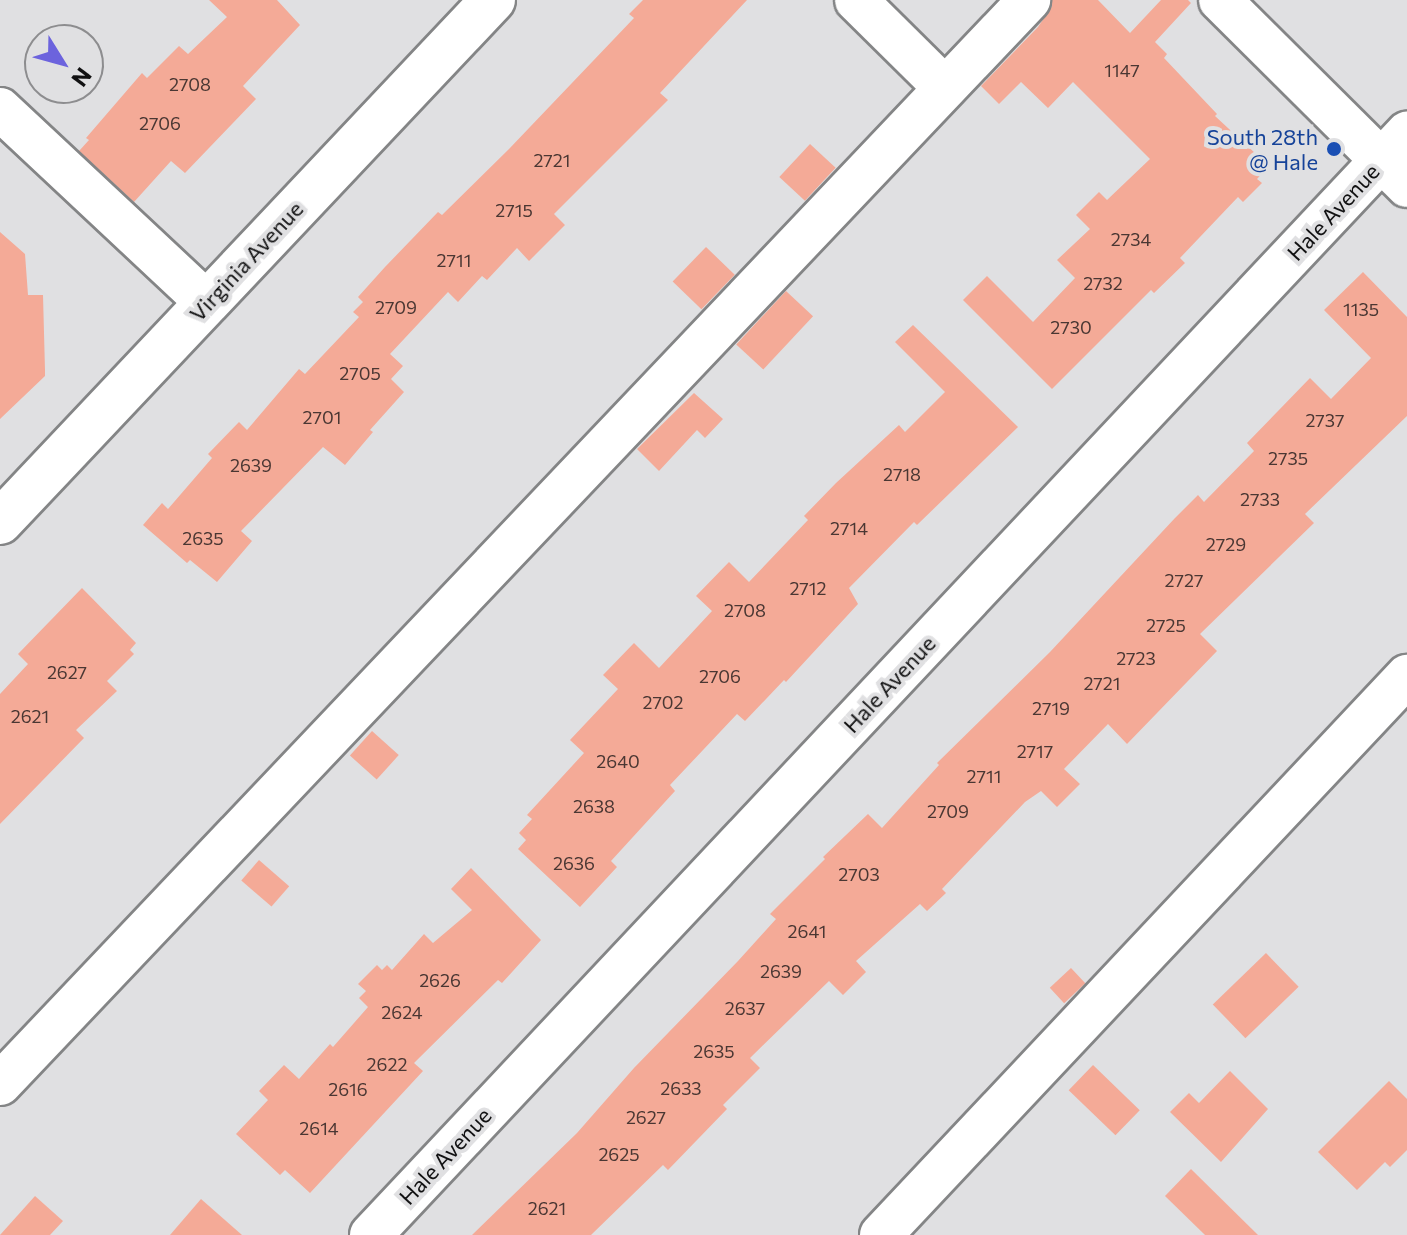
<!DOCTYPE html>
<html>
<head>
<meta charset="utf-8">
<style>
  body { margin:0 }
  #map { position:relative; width:1407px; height:1235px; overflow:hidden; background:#e0e0e2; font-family:Commissioner,sans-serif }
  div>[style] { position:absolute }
  .building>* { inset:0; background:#f4aa97; transform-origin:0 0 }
  .roads { filter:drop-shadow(2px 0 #848586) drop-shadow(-2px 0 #848586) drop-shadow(0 2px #848586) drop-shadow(0 -2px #848586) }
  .minor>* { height:42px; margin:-21px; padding:0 21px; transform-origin:21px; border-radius:21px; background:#fff }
  .major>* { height:44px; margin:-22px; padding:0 22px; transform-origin:22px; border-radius:22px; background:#fff }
  .dots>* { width:22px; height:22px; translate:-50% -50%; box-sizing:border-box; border:4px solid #e0e0e2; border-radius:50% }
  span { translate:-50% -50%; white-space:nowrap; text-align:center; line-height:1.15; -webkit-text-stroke:8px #e0e0e2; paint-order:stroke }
  .number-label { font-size:18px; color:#4a3733 }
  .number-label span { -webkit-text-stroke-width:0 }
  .transit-label { font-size:22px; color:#164399 }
  .right { translate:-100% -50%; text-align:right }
  .street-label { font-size:22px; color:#111112 }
  .north { position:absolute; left:24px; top:24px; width:80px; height:80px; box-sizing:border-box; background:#e0e0e2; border:2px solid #8d8d8f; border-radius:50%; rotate:127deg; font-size:22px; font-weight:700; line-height:32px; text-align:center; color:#111112 }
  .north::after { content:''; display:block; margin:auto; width:28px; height:36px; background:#6c63dd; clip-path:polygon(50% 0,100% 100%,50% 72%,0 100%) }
</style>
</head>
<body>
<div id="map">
  <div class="building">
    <div style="clip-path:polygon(209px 0,277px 0,300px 25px,243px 86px,256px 99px,185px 173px,171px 161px,134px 202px,79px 151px,89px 140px,86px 138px,142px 73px,147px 78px,179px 46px,188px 54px,227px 17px)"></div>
    <div style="clip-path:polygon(643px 0,747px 0,660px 93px,668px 100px,554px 214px,565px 225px,529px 261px,517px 248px,487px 280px,482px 276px,458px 302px,448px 292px,390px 354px,403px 366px,391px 379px,404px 392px,370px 430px,373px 432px,345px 465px,323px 447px,241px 531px,252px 541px,217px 582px,190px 560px,187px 563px,143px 525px,162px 503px,168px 509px,212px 458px,208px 454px,239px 422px,247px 430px,299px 369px,305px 374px,359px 317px,353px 312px,363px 302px,358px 297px,385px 267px,438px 212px,442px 215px,509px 149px,634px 18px,629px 14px)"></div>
    <div style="clip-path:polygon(1052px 0,1098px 0,1130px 33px,1161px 0,1188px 0,1191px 3px,1155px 42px,1167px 54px,1164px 58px,1217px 114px,1215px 116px,1269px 166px,1257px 179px,1262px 183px,1243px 202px,1238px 197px,1180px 258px,1185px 263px,1154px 293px,1151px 290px,1052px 389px,963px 300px,987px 276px,1033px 322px,1075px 278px,1057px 260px,1090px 229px,1076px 215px,1099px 192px,1107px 200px,1150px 159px,1073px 82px,1048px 108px,1021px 82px,999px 104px,981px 86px,1038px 27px,1052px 6px)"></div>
    <div style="left:810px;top:144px;width:35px;height:45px;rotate:43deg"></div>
    <div style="clip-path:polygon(0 232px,25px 254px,28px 295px,43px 295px,45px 370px,45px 376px,0 419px)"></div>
    <div style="left:706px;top:247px;width:40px;height:48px;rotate:44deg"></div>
    <div style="clip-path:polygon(1363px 272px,1407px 317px,1407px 416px,1305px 514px,1314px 523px,1200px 634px,1217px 651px,1127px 744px,1108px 724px,1064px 769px,1080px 784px,1057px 807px,1041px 791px,1025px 802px,942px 889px,946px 893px,927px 911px,920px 904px,856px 961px,866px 972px,843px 995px,829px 981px,750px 1058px,760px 1068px,723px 1105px,727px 1109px,668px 1170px,663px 1165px,591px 1235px,472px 1235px,577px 1133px,634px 1068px,738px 961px,776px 919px,770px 914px,825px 859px,823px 857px,868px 814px,882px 828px,939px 765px,937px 763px,1050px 652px,1175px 518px,1198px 495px,1204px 502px,1254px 451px,1247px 443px,1310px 378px,1331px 399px,1371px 358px,1324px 310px)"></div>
    <div style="left:786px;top:291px;width:37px;height:73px;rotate:43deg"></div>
    <div style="clip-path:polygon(913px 325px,1018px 427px,917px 525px,914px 522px,849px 588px,858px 604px,786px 682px,784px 680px,745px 721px,737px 714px,670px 785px,675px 791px,611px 861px,617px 867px,580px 907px,518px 849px,526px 840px,519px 833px,532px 819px,527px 815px,584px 753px,570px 740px,618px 689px,603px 675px,634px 643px,659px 668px,712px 611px,696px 596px,729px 562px,749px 582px,808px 520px,804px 516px,836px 483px,899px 425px,905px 432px,945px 392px,895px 342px)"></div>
    <div style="clip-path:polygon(694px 393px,723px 419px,705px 438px,697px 430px,659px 471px,637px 449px)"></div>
    <div style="clip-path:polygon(82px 588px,136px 643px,130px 650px,134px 654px,107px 681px,117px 691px,76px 730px,84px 738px,0 824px,0 694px,28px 664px,18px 654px)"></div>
    <div style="left:372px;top:731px;width:36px;height:33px;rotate:42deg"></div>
    <div style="left:259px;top:860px;width:40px;height:27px;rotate:41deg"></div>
    <div style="clip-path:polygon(471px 868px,541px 940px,502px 983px,498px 980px,414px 1063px,423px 1071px,310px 1193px,285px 1170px,280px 1175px,236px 1134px,268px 1100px,259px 1091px,284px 1065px,299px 1079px,330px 1044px,333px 1047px,368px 1007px,359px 998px,366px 991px,358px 984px,377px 965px,382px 970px,387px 965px,392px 970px,424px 934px,433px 943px,472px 910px,451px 889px)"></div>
    <div style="left:1266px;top:953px;width:47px;height:74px;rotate:46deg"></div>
    <div style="left:1071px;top:968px;width:21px;height:29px;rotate:47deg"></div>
    <div style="left:1093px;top:1065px;width:65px;height:35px;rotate:44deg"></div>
    <div style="clip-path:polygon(1230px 1071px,1268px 1109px,1221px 1162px,1170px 1112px,1189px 1093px,1199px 1103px)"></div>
    <div style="clip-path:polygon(1389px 1081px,1407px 1099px,1407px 1150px,1390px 1167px,1385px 1162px,1357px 1190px,1318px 1152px)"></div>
    <div style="clip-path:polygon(1191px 1169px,1258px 1235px,1205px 1235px,1165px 1196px)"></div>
    <div style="clip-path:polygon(35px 1196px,63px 1221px,50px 1235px,0 1235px)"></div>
    <div style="clip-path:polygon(201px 1199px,242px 1235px,170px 1235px)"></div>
  </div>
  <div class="roads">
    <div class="minor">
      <div style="left:856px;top:0;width:125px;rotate:44.7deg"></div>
      <div style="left:1220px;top:0;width:264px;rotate:44.8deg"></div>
      <div style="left:0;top:109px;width:284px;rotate:43.1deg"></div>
      <div style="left:0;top:1084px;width:1495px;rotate:-46.49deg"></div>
      <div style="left:371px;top:1235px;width:1513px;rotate:-46.77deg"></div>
      <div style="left:881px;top:1235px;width:768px;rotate:-46.74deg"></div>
    </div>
    <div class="major">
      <div style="left:0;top:522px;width:718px;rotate:-46.64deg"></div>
    </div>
  </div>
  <div class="dots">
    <div style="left:1334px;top:149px;background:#1a4fb4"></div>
  </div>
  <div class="number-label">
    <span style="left:1122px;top:70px">1147</span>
    <span style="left:190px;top:84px">2708</span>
    <span style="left:160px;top:123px">2706</span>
    <span style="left:552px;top:160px">2721</span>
    <span style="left:514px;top:210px">2715</span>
    <span style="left:1131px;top:239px">2734</span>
    <span style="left:454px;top:260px">2711</span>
    <span style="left:1103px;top:283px">2732</span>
    <span style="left:396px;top:307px">2709</span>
    <span style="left:1361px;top:309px">1135</span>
    <span style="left:1071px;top:327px">2730</span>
    <span style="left:360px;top:373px">2705</span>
    <span style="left:322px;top:417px">2701</span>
    <span style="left:1325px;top:420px">2737</span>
    <span style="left:1288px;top:458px">2735</span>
    <span style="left:251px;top:465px">2639</span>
    <span style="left:902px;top:474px">2718</span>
    <span style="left:1260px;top:499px">2733</span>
    <span style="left:849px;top:528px">2714</span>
    <span style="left:203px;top:538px">2635</span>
    <span style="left:1226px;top:544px">2729</span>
    <span style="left:1184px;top:580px">2727</span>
    <span style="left:808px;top:588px">2712</span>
    <span style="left:745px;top:610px">2708</span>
    <span style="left:1166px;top:625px">2725</span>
    <span style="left:1136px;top:658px">2723</span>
    <span style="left:67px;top:672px">2627</span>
    <span style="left:720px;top:676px">2706</span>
    <span style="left:1102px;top:683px">2721</span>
    <span style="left:663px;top:702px">2702</span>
    <span style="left:1051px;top:708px">2719</span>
    <span style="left:30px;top:716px">2621</span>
    <span style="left:1035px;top:751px">2717</span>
    <span style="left:618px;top:761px">2640</span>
    <span style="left:984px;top:776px">2711</span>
    <span style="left:594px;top:806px">2638</span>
    <span style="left:948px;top:811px">2709</span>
    <span style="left:574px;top:863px">2636</span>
    <span style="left:859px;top:874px">2703</span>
    <span style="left:807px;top:931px">2641</span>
    <span style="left:781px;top:971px">2639</span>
    <span style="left:440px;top:980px">2626</span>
    <span style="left:745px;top:1008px">2637</span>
    <span style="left:402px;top:1012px">2624</span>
    <span style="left:714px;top:1051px">2635</span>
    <span style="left:387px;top:1064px">2622</span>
    <span style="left:681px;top:1088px">2633</span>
    <span style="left:348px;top:1089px">2616</span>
    <span style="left:646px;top:1117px">2627</span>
    <span style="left:319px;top:1128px">2614</span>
    <span style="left:619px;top:1154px">2625</span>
    <span style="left:547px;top:1208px">2621</span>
  </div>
  <div class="transit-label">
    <span class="right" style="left:1318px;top:149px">South 28th<br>@ Hale</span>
  </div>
  <div class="street-label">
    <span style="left:1333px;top:212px;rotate:-47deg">Hale Avenue</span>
    <span style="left:246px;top:261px;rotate:-47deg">Virginia Avenue</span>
    <span style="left:889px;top:684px;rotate:-47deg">Hale Avenue</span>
    <span style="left:445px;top:1156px;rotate:-47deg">Hale Avenue</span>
  </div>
  <div class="north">N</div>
</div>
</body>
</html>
